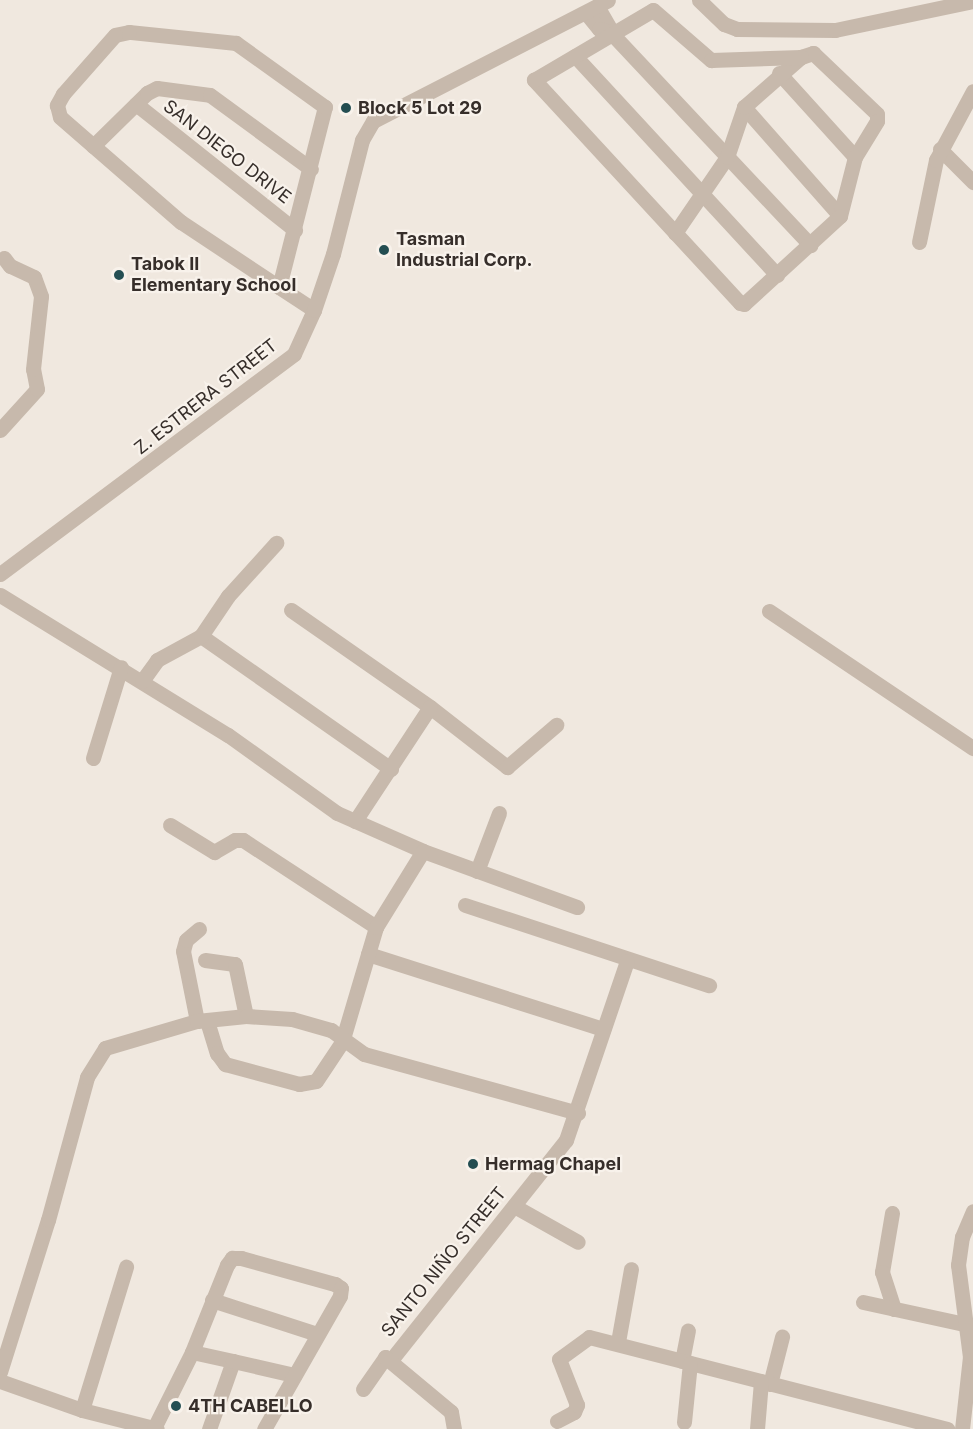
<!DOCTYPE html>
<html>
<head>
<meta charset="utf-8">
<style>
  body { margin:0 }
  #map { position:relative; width:973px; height:1429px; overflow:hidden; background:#f0e8df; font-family:Inter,sans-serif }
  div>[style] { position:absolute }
  .minor>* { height:15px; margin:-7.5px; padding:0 7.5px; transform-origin:7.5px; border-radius:7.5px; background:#c7b9ac }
  .dots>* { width:16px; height:16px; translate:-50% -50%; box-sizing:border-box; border:3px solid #f8f2eb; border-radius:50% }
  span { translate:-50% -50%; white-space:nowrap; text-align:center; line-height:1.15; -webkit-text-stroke:4.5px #f8f2eb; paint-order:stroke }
  .poi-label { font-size:18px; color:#362e2a; font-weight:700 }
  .left { translate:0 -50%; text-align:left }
  .street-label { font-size:18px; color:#362e2a }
</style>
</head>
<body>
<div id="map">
  <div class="minor">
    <div style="left:699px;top:0;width:35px;rotate:44deg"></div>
    <div style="left:724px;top:24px;width:14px;rotate:21deg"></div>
    <div style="left:737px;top:29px;width:98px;rotate:0.6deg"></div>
    <div style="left:835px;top:30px;width:141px;rotate:-11.9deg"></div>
    <div style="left:597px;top:6px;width:34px;rotate:60deg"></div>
    <div style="left:614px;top:36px;width:287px;rotate:46.8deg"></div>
    <div style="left:586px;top:13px;width:21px;rotate:51deg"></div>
    <div style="left:599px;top:29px;width:11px;rotate:15deg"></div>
    <div style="left:575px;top:56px;width:298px;rotate:47.3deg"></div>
    <div style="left:779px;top:73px;width:113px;rotate:47.9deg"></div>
    <div style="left:136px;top:104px;width:203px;rotate:38.4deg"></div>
    <div style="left:744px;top:107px;width:145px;rotate:48.6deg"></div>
    <div style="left:93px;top:146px;width:76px;rotate:-44.5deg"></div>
    <div style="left:147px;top:93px;width:11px;rotate:-27deg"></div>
    <div style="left:157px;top:88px;width:53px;rotate:7.5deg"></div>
    <div style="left:210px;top:95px;width:125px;rotate:36.2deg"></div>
    <div style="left:940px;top:149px;width:47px;rotate:45deg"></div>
    <div style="left:675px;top:233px;width:92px;rotate:-55.6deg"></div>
    <div style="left:727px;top:157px;width:53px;rotate:-71.2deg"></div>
    <div style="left:744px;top:107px;width:76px;rotate:-41.3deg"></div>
    <div style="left:801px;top:57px;width:13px;rotate:-18deg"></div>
    <div style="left:813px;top:53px;width:88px;rotate:43.6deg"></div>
    <div style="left:877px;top:114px;width:7px;rotate:90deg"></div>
    <div style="left:877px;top:121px;width:42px;rotate:121.4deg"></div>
    <div style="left:855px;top:157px;width:61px;rotate:104.3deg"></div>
    <div style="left:840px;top:216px;width:130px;rotate:137.5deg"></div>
    <div style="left:744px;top:304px;width:4px;rotate:-166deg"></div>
    <div style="left:740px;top:303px;width:304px;rotate:-132.7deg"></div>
    <div style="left:534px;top:80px;width:138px;rotate:-30.5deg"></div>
    <div style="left:653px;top:10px;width:77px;rotate:40.8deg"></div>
    <div style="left:711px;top:60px;width:90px;rotate:-1.9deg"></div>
    <div style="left:919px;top:242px;width:84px;rotate:-78.3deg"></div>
    <div style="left:936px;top:160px;width:78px;rotate:-61.8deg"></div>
    <div style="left:279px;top:287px;width:186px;rotate:-75.7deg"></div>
    <div style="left:325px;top:107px;width:110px;rotate:-144.3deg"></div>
    <div style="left:236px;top:43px;width:108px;rotate:-174.1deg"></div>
    <div style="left:129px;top:32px;width:14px;rotate:168deg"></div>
    <div style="left:115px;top:35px;width:79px;rotate:131.4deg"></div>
    <div style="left:63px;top:94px;width:13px;rotate:119deg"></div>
    <div style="left:57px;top:105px;width:12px;rotate:76deg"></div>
    <div style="left:60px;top:117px;width:160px;rotate:41deg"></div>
    <div style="left:181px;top:222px;width:118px;rotate:33.6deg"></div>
    <div style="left:279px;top:287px;width:42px;rotate:33.3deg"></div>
    <div style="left:0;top:430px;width:55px;rotate:-47.9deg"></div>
    <div style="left:37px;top:389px;width:20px;rotate:-101deg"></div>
    <div style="left:33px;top:369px;width:73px;rotate:-83.7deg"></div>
    <div style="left:41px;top:296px;width:20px;rotate:-110deg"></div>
    <div style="left:34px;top:277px;width:26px;rotate:-155deg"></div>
    <div style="left:10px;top:266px;width:10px;rotate:-127deg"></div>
    <div style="left:0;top:574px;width:367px;rotate:-36.8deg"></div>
    <div style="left:294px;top:354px;width:48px;rotate:-65.6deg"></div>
    <div style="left:314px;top:310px;width:59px;rotate:-71.3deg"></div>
    <div style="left:333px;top:254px;width:118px;rotate:-75.7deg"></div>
    <div style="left:362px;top:140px;width:22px;rotate:-60deg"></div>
    <div style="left:373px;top:121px;width:264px;rotate:-27.2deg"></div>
    <div style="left:0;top:595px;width:268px;rotate:31.6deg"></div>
    <div style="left:228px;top:735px;width:134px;rotate:35.6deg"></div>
    <div style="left:337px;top:813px;width:94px;rotate:23.8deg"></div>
    <div style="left:423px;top:851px;width:164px;rotate:20deg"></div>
    <div style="left:291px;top:610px;width:169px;rotate:34.9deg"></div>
    <div style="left:430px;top:707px;width:98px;rotate:37.9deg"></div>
    <div style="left:507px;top:767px;width:65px;rotate:-40.6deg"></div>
    <div style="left:769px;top:611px;width:246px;rotate:33.9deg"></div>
    <div style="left:201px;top:636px;width:232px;rotate:35deg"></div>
    <div style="left:142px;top:681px;width:26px;rotate:-54deg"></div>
    <div style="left:157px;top:660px;width:50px;rotate:-28.6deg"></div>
    <div style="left:201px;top:636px;width:48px;rotate:-56deg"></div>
    <div style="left:228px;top:596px;width:72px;rotate:-47.8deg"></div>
    <div style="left:93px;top:758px;width:95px;rotate:-72.9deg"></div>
    <div style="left:355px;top:821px;width:136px;rotate:-56.7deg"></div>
    <div style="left:170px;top:825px;width:52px;rotate:31.5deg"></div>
    <div style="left:214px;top:852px;width:24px;rotate:-30deg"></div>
    <div style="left:235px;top:840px;width:8px"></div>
    <div style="left:243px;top:840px;width:159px;rotate:33.2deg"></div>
    <div style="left:477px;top:871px;width:62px;rotate:-69.2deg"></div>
    <div style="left:465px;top:905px;width:257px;rotate:18.2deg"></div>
    <div style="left:368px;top:954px;width:247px;rotate:17.7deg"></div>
    <div style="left:205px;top:960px;width:30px;rotate:8deg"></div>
    <div style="left:235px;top:964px;width:53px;rotate:78.1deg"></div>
    <div style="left:197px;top:1021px;width:71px;rotate:-101.3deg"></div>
    <div style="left:183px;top:951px;width:11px;rotate:-75deg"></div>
    <div style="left:186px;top:940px;width:17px;rotate:-40deg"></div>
    <div style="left:207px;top:1021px;width:34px;rotate:73deg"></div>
    <div style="left:217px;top:1053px;width:14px;rotate:54deg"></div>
    <div style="left:225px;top:1064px;width:77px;rotate:15.1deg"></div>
    <div style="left:299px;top:1084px;width:17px;rotate:-10deg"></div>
    <div style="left:316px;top:1081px;width:47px;rotate:-56.3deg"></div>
    <div style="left:342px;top:1042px;width:120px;rotate:-73.5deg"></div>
    <div style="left:376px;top:927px;width:89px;rotate:-58.3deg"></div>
    <div style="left:514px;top:1206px;width:73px;rotate:29.4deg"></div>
    <div style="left:892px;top:1213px;width:60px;rotate:99.6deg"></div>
    <div style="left:882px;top:1272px;width:39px;rotate:72deg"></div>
    <div style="left:212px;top:1300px;width:110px;rotate:17.9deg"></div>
    <div style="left:863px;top:1302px;width:103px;rotate:12.3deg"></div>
    <div style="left:618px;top:1342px;width:74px;rotate:-79.9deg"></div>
    <div style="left:192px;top:1352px;width:42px;rotate:12.4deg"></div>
    <div style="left:233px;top:1361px;width:72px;rotate:109.4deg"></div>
    <div style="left:391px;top:1360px;width:281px;rotate:-51.5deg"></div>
    <div style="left:566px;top:1140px;width:189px;rotate:-71.2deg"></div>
    <div style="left:233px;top:1361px;width:63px;rotate:12.9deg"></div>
    <div style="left:682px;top:1361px;width:31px;rotate:-79deg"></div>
    <div style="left:0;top:1372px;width:159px;rotate:-72.5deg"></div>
    <div style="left:48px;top:1220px;width:148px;rotate:-74.7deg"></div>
    <div style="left:87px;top:1077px;width:34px;rotate:-58deg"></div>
    <div style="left:105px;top:1048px;width:96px;rotate:-16.4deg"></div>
    <div style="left:197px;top:1021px;width:49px;rotate:-5.8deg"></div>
    <div style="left:246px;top:1016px;width:46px;rotate:3.7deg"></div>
    <div style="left:292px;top:1019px;width:41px;rotate:15.8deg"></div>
    <div style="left:331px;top:1030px;width:41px;rotate:36deg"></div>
    <div style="left:364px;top:1054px;width:222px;rotate:15.4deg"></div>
    <div style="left:0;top:1381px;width:87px;rotate:19.5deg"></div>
    <div style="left:82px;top:1410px;width:77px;rotate:14.2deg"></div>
    <div style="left:770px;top:1384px;width:49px;rotate:-75.7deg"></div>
    <div style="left:363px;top:1389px;width:39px;rotate:-55deg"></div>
    <div style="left:385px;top:1357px;width:86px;rotate:39.8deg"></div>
    <div style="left:451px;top:1412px;width:17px;rotate:80deg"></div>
    <div style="left:82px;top:1410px;width:150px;rotate:-72.9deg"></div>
    <div style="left:557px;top:1421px;width:19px;rotate:-28deg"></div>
    <div style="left:574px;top:1412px;width:8px;rotate:-67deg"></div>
    <div style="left:577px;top:1405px;width:49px;rotate:-111.4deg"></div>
    <div style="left:559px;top:1359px;width:37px;rotate:-36deg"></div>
    <div style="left:589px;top:1337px;width:370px;rotate:14.4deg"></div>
    <div style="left:684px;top:1422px;width:59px;rotate:-84.2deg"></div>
    <div style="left:154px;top:1428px;width:85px;rotate:-63.4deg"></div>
    <div style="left:192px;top:1352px;width:94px;rotate:-68.1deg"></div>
    <div style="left:227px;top:1265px;width:9px;rotate:-54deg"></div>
    <div style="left:232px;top:1258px;width:9px"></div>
    <div style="left:241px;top:1258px;width:98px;rotate:15.5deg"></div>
    <div style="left:335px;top:1284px;width:7px;rotate:34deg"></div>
    <div style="left:341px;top:1288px;width:8px;rotate:97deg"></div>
    <div style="left:340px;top:1296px;width:153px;rotate:119.7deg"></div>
    <div style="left:757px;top:1429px;width:48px;rotate:-85.2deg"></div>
    <div style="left:962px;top:1429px;width:72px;rotate:-83.7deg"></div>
    <div style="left:970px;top:1357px;width:93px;rotate:-97.4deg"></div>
    <div style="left:958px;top:1265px;width:28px;rotate:-82deg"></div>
    <div style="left:962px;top:1237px;width:28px;rotate:-67deg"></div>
  </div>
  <div class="dots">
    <div style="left:346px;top:108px;background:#244e52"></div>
    <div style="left:384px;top:250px;background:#244e52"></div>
    <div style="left:119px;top:275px;background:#244e52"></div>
    <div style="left:473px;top:1164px;background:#244e52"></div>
    <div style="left:176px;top:1406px;background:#244e52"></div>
  </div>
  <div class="poi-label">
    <span class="left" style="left:358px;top:108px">Block 5 Lot 29</span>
    <span class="left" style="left:396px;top:250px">Tasman<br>Industrial Corp.</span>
    <span class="left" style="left:131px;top:275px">Tabok II<br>Elementary School</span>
    <span class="left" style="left:485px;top:1164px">Hermag Chapel</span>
    <span class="left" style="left:188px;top:1406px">4TH CABELLO</span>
  </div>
  <div class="street-label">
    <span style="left:227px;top:152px;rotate:38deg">SAN DIEGO DRIVE</span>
    <span style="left:206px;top:397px;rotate:-38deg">Z. ESTRERA STREET</span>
    <span style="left:444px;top:1262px;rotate:-51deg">SANTO NIÑO STREET</span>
  </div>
</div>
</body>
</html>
